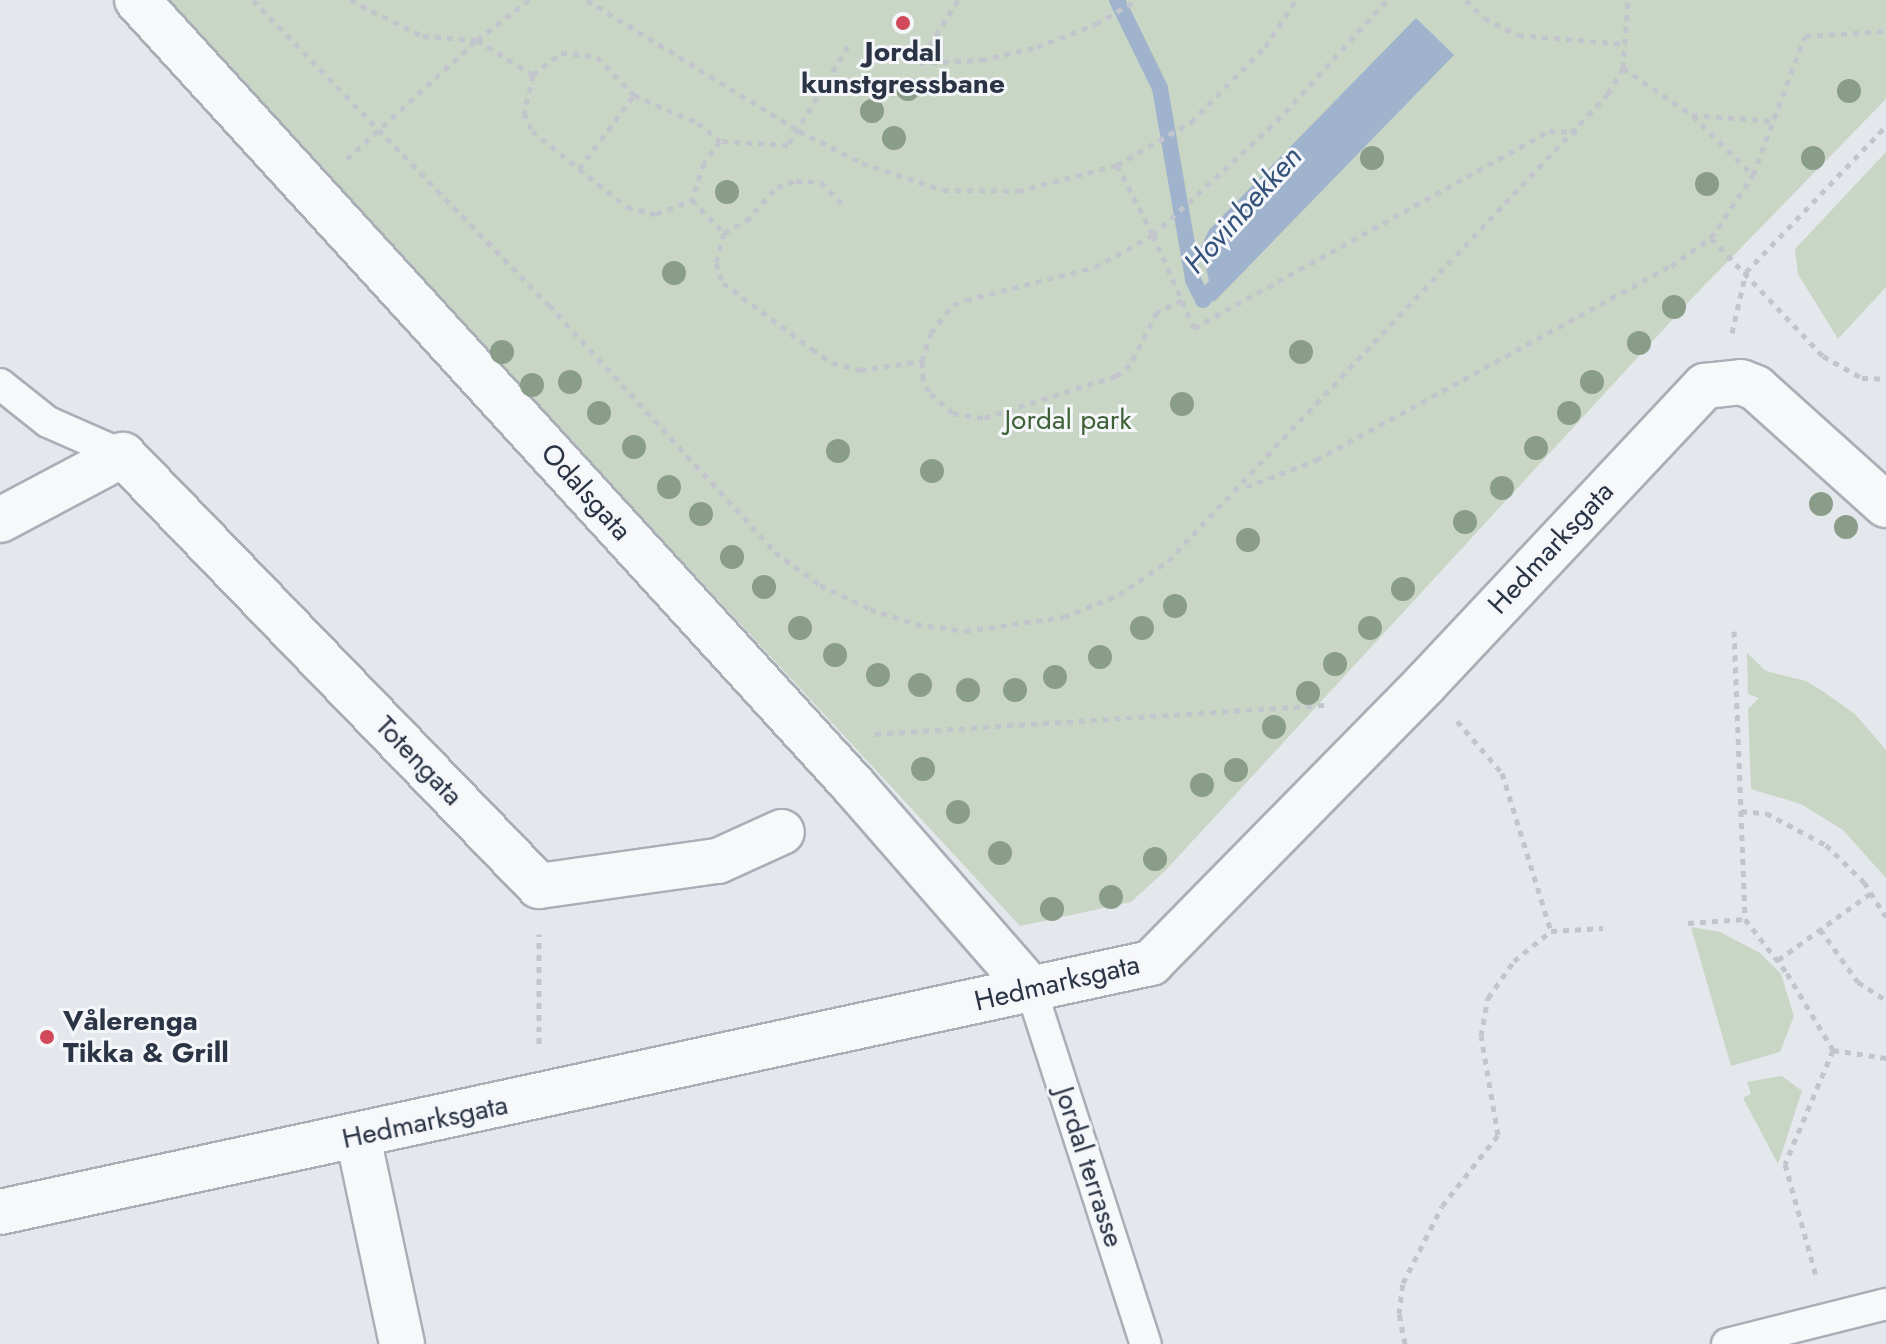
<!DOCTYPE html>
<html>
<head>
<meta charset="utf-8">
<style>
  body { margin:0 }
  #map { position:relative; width:1886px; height:1344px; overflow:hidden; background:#e4e7ec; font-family:Jost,sans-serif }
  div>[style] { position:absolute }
  .green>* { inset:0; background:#c9d6c5 }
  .water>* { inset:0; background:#9fb4cc }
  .stream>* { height:16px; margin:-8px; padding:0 8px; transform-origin:8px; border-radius:8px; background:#9fb4cc }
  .path>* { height:5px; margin-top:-2.5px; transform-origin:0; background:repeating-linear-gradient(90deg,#c2c5cb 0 6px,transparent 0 12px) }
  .roads { filter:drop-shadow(2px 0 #a9aeb7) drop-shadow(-2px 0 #a9aeb7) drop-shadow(0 2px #a9aeb7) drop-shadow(0 -2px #a9aeb7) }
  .service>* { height:30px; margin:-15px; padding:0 15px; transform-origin:15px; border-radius:15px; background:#f7f8fa }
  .minor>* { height:44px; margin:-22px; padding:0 22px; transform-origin:22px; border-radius:22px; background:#f7f8fa }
  .trees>* { width:24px; height:24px; margin:-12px; border-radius:50%; background:#899d89 }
  .dots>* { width:22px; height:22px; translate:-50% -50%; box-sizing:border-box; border:4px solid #f4f6f9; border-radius:50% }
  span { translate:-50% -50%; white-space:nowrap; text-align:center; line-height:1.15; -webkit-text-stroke:6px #f4f6f9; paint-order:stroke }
  .poi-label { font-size:28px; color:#2b3445; font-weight:700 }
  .left { translate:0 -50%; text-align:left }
  .park-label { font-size:28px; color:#3f6138 }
  .street-label { font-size:28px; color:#2b3445 }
  .water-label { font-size:30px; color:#34527a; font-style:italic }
</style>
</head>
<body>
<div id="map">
  <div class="green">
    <div style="clip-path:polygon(163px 0,1886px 0,1886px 99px,1697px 293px,1165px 871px,1131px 902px,1020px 926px)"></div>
    <div style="clip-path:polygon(1886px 152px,1886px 287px,1838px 339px,1798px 274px,1795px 249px)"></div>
    <div style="clip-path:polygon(1747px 653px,1766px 671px,1806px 681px,1824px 692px,1855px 714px,1886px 750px,1886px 878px,1843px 830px,1801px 804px,1751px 789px,1748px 709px,1759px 698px,1748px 694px)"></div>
    <div style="clip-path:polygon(1691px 927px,1720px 932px,1760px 953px,1781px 974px,1794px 1016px,1780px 1052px,1731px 1066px)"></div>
    <div style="clip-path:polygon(1782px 1076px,1802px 1091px,1778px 1164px,1743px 1098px,1751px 1094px,1747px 1082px)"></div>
  </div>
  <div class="water">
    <div style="clip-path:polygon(1416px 18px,1454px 55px,1214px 302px,1201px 247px,1209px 230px)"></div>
  </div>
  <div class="stream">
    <div style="left:1117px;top:0;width:98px;rotate:64deg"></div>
    <div style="left:1160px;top:88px;width:195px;rotate:80.2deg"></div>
    <div style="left:1193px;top:280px;width:22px;rotate:63deg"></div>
    <div style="left:1203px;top:300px;width:33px;rotate:-49deg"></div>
  </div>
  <div class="path">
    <div style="left:253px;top:0;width:425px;rotate:45.9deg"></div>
    <div style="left:549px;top:305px;width:335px;rotate:47.5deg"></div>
    <div style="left:775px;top:552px;width:56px;rotate:36.3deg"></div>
    <div style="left:820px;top:585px;width:55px;rotate:25.6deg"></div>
    <div style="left:870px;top:609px;width:48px;rotate:18.1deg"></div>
    <div style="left:916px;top:624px;width:49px;rotate:8.1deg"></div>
    <div style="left:965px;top:631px;width:100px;rotate:-8deg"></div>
    <div style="left:1064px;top:617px;width:59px;rotate:-21.8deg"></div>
    <div style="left:1119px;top:595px;width:60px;rotate:-34.8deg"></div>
    <div style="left:1168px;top:561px;width:642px;rotate:-46.71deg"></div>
    <div style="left:1608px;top:94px;width:30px;rotate:-60deg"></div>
    <div style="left:1623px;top:68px;width:68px;rotate:-85.8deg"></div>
    <div style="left:350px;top:0;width:81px;rotate:26.3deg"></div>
    <div style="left:423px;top:36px;width:54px;rotate:4.2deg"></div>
    <div style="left:477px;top:40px;width:66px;rotate:-37.6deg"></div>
    <div style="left:587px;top:0;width:249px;rotate:31.7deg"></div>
    <div style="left:799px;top:131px;width:71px;rotate:26.9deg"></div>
    <div style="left:862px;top:163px;width:85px;rotate:18.4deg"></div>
    <div style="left:943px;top:190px;width:75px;rotate:0.8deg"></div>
    <div style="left:1018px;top:191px;width:102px;rotate:-14.7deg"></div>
    <div style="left:1117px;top:165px;width:86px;rotate:-30.2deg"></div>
    <div style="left:1191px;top:122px;width:105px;rotate:-45.4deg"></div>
    <div style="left:1265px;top:47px;width:56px;rotate:-56.6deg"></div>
    <div style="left:958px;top:0;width:74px;rotate:121.8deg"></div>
    <div style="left:919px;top:63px;width:62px;rotate:-2.8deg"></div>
    <div style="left:981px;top:60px;width:57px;rotate:-13.1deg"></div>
    <div style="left:1037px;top:47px;width:63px;rotate:-21.3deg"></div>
    <div style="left:1096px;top:24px;width:48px;rotate:-30.3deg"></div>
    <div style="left:1466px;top:0;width:25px;rotate:45deg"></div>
    <div style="left:1484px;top:18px;width:38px;rotate:27deg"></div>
    <div style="left:1518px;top:35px;width:109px;rotate:4.7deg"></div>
    <div style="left:848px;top:46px;width:116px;rotate:121.2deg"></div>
    <div style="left:788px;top:145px;width:68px;rotate:-176.6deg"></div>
    <div style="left:720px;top:141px;width:27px;rotate:126deg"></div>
    <div style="left:704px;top:163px;width:39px;rotate:108deg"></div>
    <div style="left:692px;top:200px;width:46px;rotate:45.9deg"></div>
    <div style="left:724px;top:233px;width:31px;rotate:105deg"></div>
    <div style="left:716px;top:263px;width:21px;rotate:71deg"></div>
    <div style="left:723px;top:283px;width:111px;rotate:36.6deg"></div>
    <div style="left:812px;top:349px;width:24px;rotate:35deg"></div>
    <div style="left:832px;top:363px;width:29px;rotate:14deg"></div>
    <div style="left:860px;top:370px;width:63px;rotate:-8.3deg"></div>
    <div style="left:1623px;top:68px;width:83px;rotate:34.3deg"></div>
    <div style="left:1692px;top:115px;width:81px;rotate:4.2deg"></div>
    <div style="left:533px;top:75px;width:36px;rotate:-38deg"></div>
    <div style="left:561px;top:53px;width:36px;rotate:6deg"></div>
    <div style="left:597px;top:57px;width:53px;rotate:45.8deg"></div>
    <div style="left:634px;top:95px;width:70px;rotate:23.6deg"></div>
    <div style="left:698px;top:123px;width:28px;rotate:39deg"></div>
    <div style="left:1693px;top:116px;width:84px;rotate:44.5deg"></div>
    <div style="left:347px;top:159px;width:176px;rotate:-42.5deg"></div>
    <div style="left:477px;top:40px;width:66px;rotate:32deg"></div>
    <div style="left:533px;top:75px;width:39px;rotate:103deg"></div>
    <div style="left:524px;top:113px;width:20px;rotate:66deg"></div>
    <div style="left:532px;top:131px;width:122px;rotate:38.7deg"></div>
    <div style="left:627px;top:207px;width:30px;rotate:14deg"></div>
    <div style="left:656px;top:214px;width:39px;rotate:-21deg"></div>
    <div style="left:1117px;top:165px;width:79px;rotate:62.8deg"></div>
    <div style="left:1153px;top:235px;width:168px;rotate:-42.6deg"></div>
    <div style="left:1277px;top:121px;width:164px;rotate:-47.7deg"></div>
    <div style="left:579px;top:169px;width:92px;rotate:-53.4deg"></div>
    <div style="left:724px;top:233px;width:25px;rotate:-29deg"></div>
    <div style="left:746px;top:221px;width:46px;rotate:-47.6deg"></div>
    <div style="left:777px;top:187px;width:20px;rotate:-18deg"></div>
    <div style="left:796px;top:181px;width:25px;rotate:2deg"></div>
    <div style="left:821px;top:182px;width:35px;rotate:46deg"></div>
    <div style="left:1711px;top:238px;width:163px;rotate:46.5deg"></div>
    <div style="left:1823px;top:356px;width:45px;rotate:29.4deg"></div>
    <div style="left:1862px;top:378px;width:24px;rotate:2deg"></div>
    <div style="left:1182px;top:300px;width:28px;rotate:154deg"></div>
    <div style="left:1157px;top:312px;width:59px;rotate:117deg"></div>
    <div style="left:1130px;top:365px;width:18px;rotate:142deg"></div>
    <div style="left:1116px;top:376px;width:139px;rotate:162.5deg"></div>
    <div style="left:983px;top:418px;width:30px;rotate:-171deg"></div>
    <div style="left:953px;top:413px;width:32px;rotate:-139deg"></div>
    <div style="left:929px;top:392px;width:14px;rotate:-115deg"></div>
    <div style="left:923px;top:379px;width:18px;rotate:-93deg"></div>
    <div style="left:922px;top:361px;width:29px;rotate:-72deg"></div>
    <div style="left:931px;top:333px;width:36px;rotate:-52deg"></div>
    <div style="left:953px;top:305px;width:14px;rotate:-21deg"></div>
    <div style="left:966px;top:300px;width:133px;rotate:-14.3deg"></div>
    <div style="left:1095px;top:267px;width:66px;rotate:-28.9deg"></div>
    <div style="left:1153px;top:235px;width:102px;rotate:66.2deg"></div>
    <div style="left:1194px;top:328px;width:406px;rotate:-29deg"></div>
    <div style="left:1549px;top:131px;width:28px;rotate:2deg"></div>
    <div style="left:1732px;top:333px;width:63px;rotate:-77.1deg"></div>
    <div style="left:1746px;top:272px;width:202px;rotate:-46.2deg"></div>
    <div style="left:1246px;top:487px;width:75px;rotate:-21.1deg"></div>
    <div style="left:1316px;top:460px;width:405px;rotate:-28.7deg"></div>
    <div style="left:1671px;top:266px;width:49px;rotate:-35deg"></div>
    <div style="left:1711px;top:238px;width:76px;rotate:-56.3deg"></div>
    <div style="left:1753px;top:175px;width:148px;rotate:-69.5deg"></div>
    <div style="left:1805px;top:36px;width:81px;rotate:-3.5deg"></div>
    <div style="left:1734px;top:631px;width:288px;rotate:87.8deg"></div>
    <div style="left:1457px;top:721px;width:69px;rotate:49.1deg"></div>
    <div style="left:1502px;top:773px;width:165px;rotate:72.8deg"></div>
    <div style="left:1551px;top:931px;width:52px;rotate:-3.3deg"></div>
    <div style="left:875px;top:734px;width:450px;rotate:-3.7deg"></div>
    <div style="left:1741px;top:811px;width:25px;rotate:5deg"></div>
    <div style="left:1766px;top:813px;width:68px;rotate:28.1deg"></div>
    <div style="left:1826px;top:845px;width:53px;rotate:44.2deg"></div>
    <div style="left:1864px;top:882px;width:41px;rotate:57.8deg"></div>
    <div style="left:1688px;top:923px;width:57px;rotate:-4deg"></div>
    <div style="left:1745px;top:919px;width:68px;rotate:52.1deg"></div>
    <div style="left:1787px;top:973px;width:90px;rotate:59.1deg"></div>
    <div style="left:1833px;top:1050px;width:124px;rotate:112.8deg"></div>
    <div style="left:1785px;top:1164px;width:116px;rotate:74.5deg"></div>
    <div style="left:1820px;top:929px;width:65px;rotate:54.4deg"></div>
    <div style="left:1858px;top:982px;width:33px;rotate:33deg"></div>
    <div style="left:1778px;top:960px;width:115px;rotate:-35.8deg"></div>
    <div style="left:539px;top:1044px;width:110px;rotate:-90deg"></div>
    <div style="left:1833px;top:1050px;width:54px;rotate:8.6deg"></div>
    <div style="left:1405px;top:1344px;width:31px;rotate:-101deg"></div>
    <div style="left:1399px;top:1314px;width:31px;rotate:-83deg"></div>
    <div style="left:1403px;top:1283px;width:86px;rotate:-63.1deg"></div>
    <div style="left:1442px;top:1206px;width:90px;rotate:-51.7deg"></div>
    <div style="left:1498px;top:1135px;width:100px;rotate:-99.7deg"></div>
    <div style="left:1481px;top:1036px;width:39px;rotate:-80deg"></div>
    <div style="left:1488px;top:998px;width:45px;rotate:-54.9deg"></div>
    <div style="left:1514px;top:961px;width:48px;rotate:-39deg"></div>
  </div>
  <div class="roads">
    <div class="service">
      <div style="left:0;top:384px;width:61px;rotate:38.4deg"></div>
      <div style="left:48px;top:422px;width:82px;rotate:23.7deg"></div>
      <div style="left:1031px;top:989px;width:373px;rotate:72.1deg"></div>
      <div style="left:1727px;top:1344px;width:164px;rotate:-14.1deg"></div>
    </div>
    <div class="minor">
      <div style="left:137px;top:0;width:1064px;rotate:47.63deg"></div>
      <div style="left:854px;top:786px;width:269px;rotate:48.9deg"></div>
      <div style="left:0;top:520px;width:139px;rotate:-27.9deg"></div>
      <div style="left:123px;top:455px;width:599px;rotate:46.01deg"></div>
      <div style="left:539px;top:886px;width:181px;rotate:-8deg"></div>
      <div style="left:718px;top:861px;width:70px;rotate:-24.4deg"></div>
      <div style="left:358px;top:1137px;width:212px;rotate:78deg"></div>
      <div style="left:0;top:1212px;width:1178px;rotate:-12.21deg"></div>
      <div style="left:1151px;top:963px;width:391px;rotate:-45.5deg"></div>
      <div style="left:1425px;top:684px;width:409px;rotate:-46.8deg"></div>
      <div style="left:1705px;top:386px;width:36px;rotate:-6deg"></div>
      <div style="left:1741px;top:382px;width:16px;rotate:22deg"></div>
      <div style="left:1756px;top:388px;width:175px;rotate:42deg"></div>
    </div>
  </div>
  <div class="trees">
    <div style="left:908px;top:89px"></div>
    <div style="left:1849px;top:91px"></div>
    <div style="left:872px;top:111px"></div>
    <div style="left:894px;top:138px"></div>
    <div style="left:1372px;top:158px"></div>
    <div style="left:1813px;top:158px"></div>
    <div style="left:1707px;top:184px"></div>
    <div style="left:727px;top:192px"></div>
    <div style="left:674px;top:273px"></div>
    <div style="left:1674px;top:307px"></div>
    <div style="left:1639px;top:343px"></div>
    <div style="left:502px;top:352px"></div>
    <div style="left:1301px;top:352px"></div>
    <div style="left:570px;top:382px"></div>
    <div style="left:1592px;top:382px"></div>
    <div style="left:532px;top:385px"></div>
    <div style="left:1182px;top:404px"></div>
    <div style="left:599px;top:413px"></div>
    <div style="left:1569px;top:413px"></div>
    <div style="left:634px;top:447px"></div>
    <div style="left:1536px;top:448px"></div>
    <div style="left:838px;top:451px"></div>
    <div style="left:932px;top:471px"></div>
    <div style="left:669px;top:487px"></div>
    <div style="left:1502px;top:488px"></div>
    <div style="left:1821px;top:504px"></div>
    <div style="left:701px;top:514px"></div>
    <div style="left:1465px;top:522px"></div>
    <div style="left:1846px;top:527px"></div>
    <div style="left:1248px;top:540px"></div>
    <div style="left:732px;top:557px"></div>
    <div style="left:764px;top:587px"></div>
    <div style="left:1403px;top:589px"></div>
    <div style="left:1175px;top:606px"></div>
    <div style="left:800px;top:628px"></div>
    <div style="left:1142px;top:628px"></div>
    <div style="left:1370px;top:628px"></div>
    <div style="left:835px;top:655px"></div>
    <div style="left:1100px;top:657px"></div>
    <div style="left:1335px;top:664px"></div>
    <div style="left:878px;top:675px"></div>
    <div style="left:1055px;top:677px"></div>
    <div style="left:920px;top:685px"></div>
    <div style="left:968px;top:690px"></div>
    <div style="left:1015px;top:690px"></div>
    <div style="left:1308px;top:693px"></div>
    <div style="left:1274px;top:727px"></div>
    <div style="left:923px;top:769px"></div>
    <div style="left:1236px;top:770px"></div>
    <div style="left:1202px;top:785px"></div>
    <div style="left:958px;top:812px"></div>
    <div style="left:1000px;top:853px"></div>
    <div style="left:1155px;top:859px"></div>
    <div style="left:1111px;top:897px"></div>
    <div style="left:1052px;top:909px"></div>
  </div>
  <div class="dots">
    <div style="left:903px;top:23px;background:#d1495b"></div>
    <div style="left:47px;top:1037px;background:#d1495b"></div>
  </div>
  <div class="poi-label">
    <span style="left:903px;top:68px">Jordal<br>kunstgressbane</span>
    <span class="left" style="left:63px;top:1037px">Vålerenga<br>Tikka &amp; Grill</span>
  </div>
  <div class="park-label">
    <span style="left:1068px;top:420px">Jordal park</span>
  </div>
  <div class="street-label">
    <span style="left:586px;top:492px;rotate:48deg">Odalsgata</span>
    <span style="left:1551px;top:548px;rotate:-47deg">Hedmarksgata</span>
    <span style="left:419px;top:761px;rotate:46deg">Totengata</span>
    <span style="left:1057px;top:983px;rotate:-13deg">Hedmarksgata</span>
    <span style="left:425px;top:1122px;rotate:-12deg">Hedmarksgata</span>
    <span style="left:1089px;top:1167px;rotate:72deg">Jordal terrasse</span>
  </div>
  <div class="water-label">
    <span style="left:1243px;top:210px;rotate:-48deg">Hovinbekken</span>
  </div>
</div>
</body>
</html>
